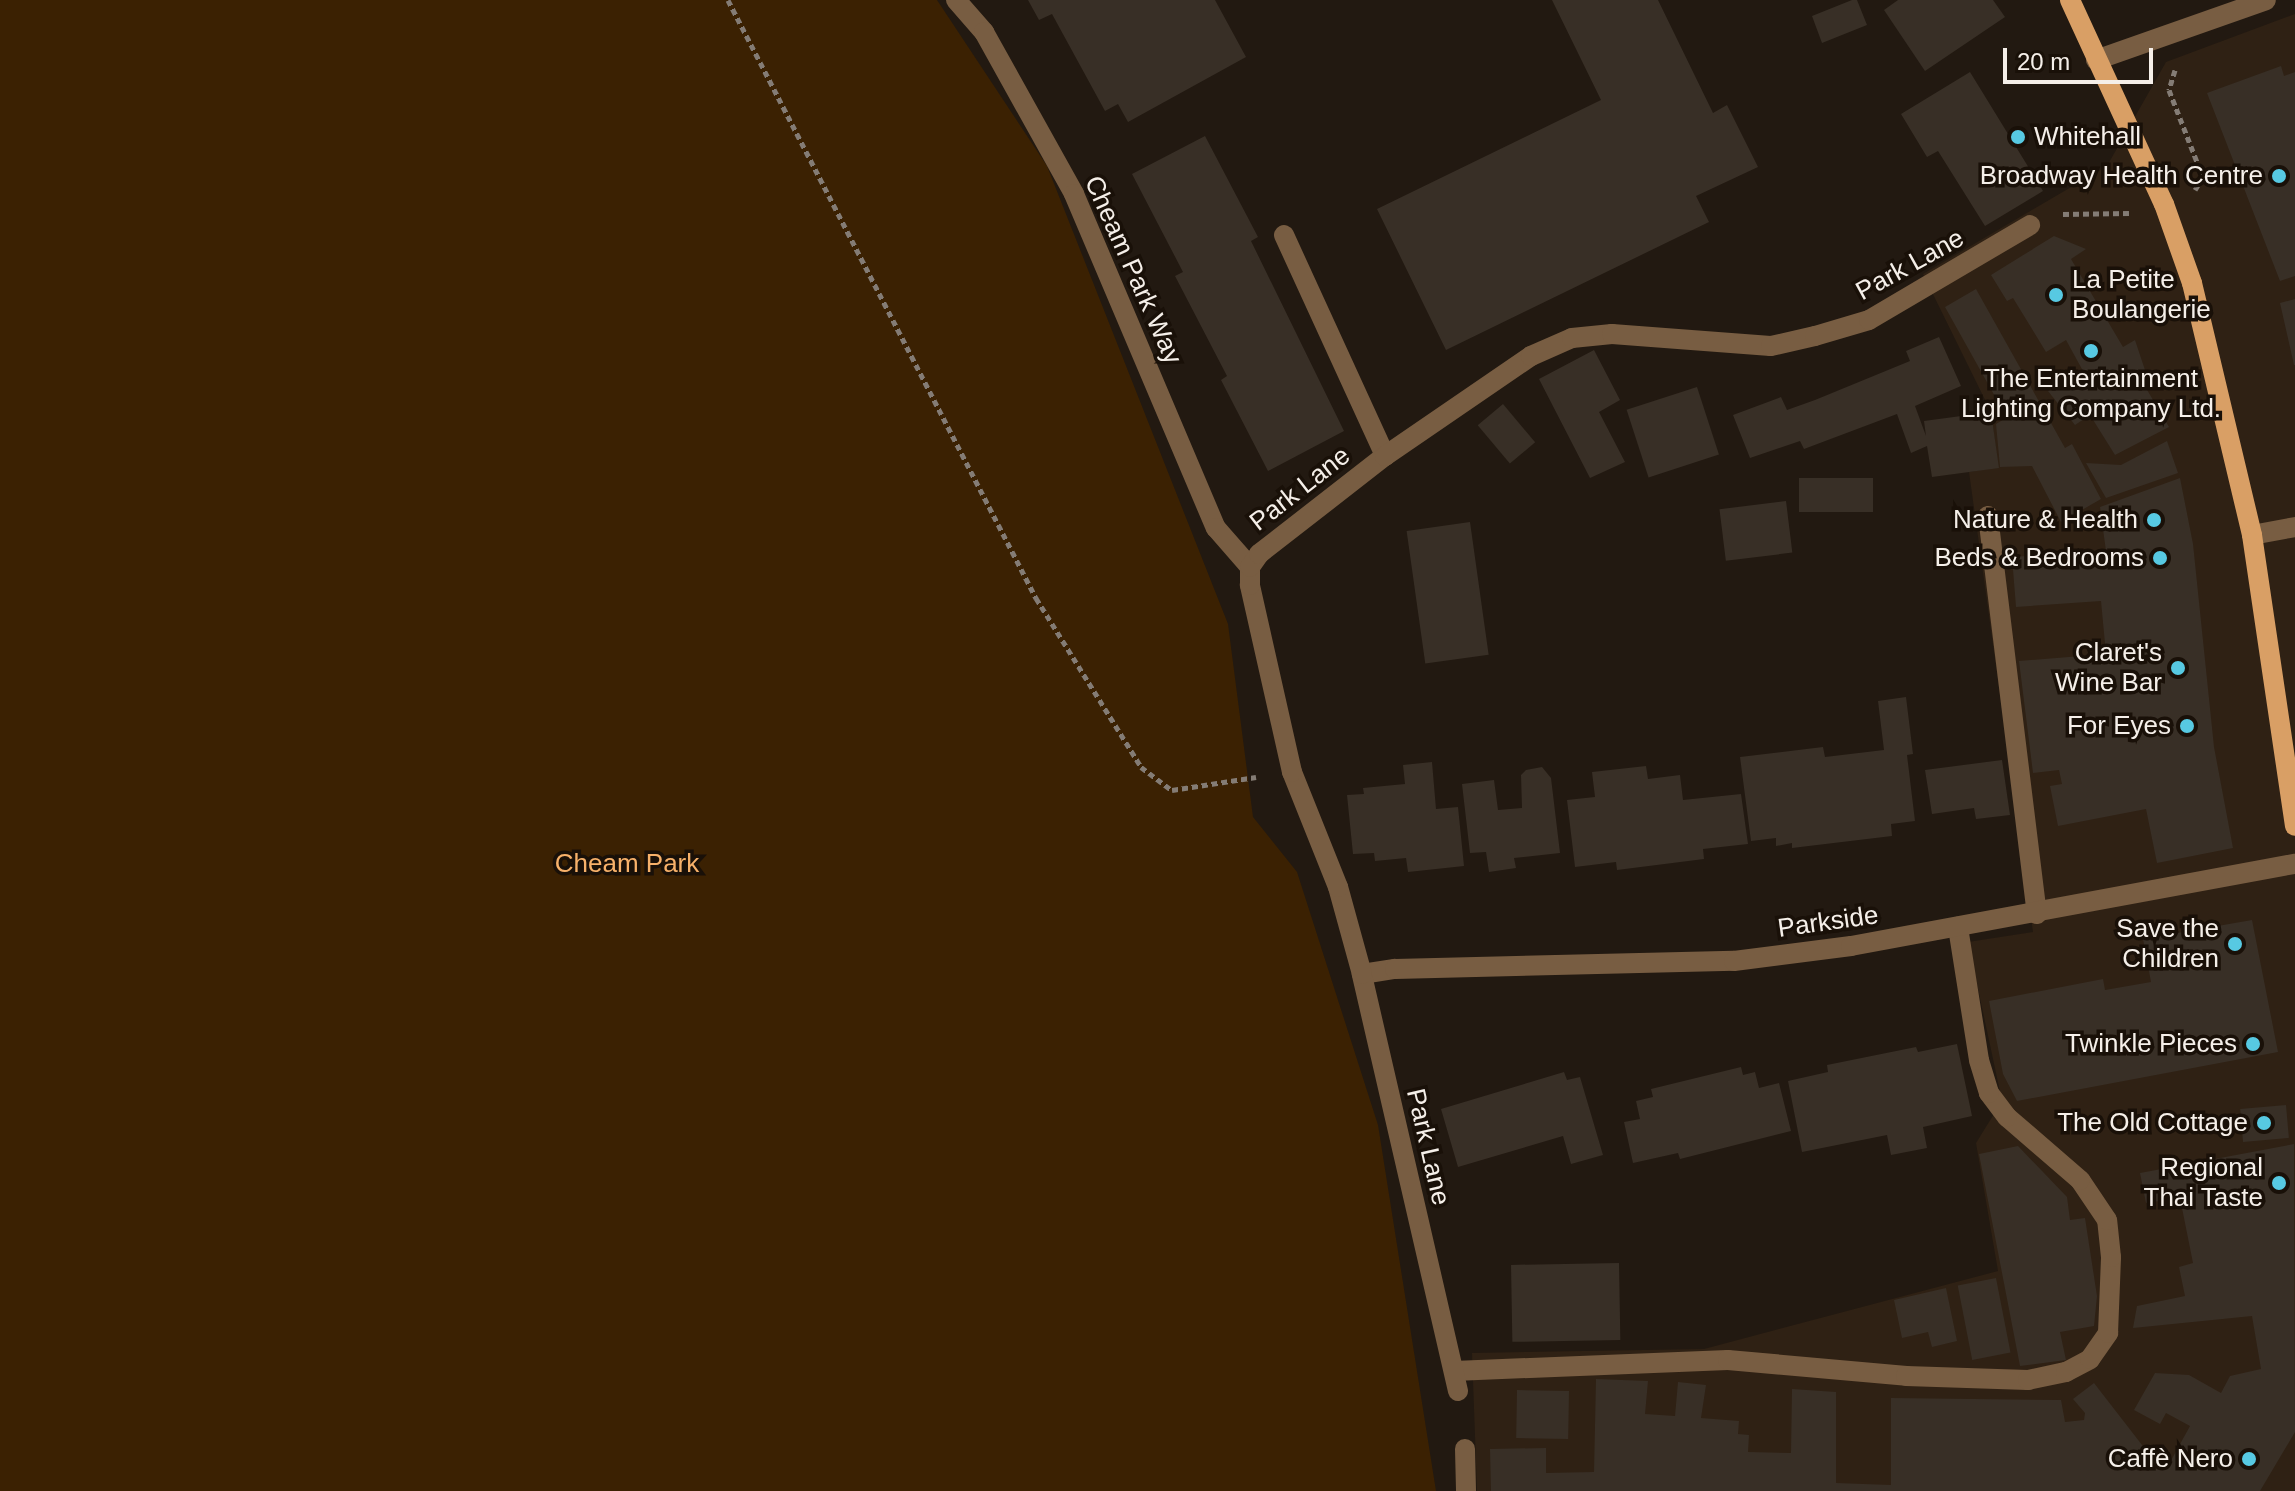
<!DOCTYPE html>
<html>
<head>
<meta charset="utf-8">
<style>
  body { margin:0 }
  #map { position:relative; width:2295px; height:1491px; overflow:hidden; background:#221911; font-family:Helvetica,sans-serif }
  div>[style] { position:absolute }
  .built>* { inset:0; background:#2f2114 }
  .green>* { inset:0; background:#3b2102 }
  .building>* { inset:0; background:#382f26; transform-origin:0 0 }
  .path>* { height:5px; margin-top:-2.5px; transform-origin:0; background:repeating-linear-gradient(90deg,#847c75 0 6px,transparent 0 10px) }
  .lane>* { height:20px; margin:-10px; padding:0 10px; transform-origin:10px; border-radius:10px; background:#785d42 }
  .street>* { height:20px; margin:-10px; padding:0 10px; transform-origin:10px; border-radius:10px; background:#785d42 }
  .primary>* { height:20px; margin:-10px; padding:0 10px; transform-origin:10px; border-radius:10px; background:#d99f65 }
  .dots>* { width:22px; height:22px; translate:-50% -50%; box-sizing:border-box; border:4px solid #191008; border-radius:50% }
  span { translate:-50% -50%; white-space:nowrap; text-align:center; line-height:1.15; -webkit-text-stroke:7px #191008; paint-order:stroke }
  .poi-label { font-size:26px; color:#f5efe9 }
  .left { translate:0 -50%; text-align:left }
  .right { translate:-100% -50%; text-align:right }
  .street-label { font-size:26px; color:#f5efe9 }
  .park-label { font-size:26px; color:#f7b16a }
  .scale { position:absolute; left:2003px; top:48px; width:150px; height:36px; box-sizing:border-box; border:4px solid #f5efe9; border-top:0; padding-left:10px; font-size:24px; line-height:28px; white-space:nowrap; color:#f5efe9; -webkit-text-stroke:6px #191008; paint-order:stroke }
</style>
</head>
<body>
<div id="map">
  <div class="built">
    <div style="clip-path:polygon(2295px 14px,2295px 1491px,1477px 1491px,1472px 1353px,1704px 1349px,1998px 1271px,1976px 1143px,2002px 1101px,1968px 942px,2033px 932px,1969px 472px,1998px 467px,1991px 412px,1923px 274px,2107px 166px,2166px 62px)"></div>
  </div>
  <div class="green">
    <div style="clip-path:polygon(0 0,937px 0,1047px 166px,1228px 624px,1253px 817px,1297px 872px,1378px 1125px,1436px 1491px,0 1491px)"></div>
  </div>
  <div class="building">
    <div style="clip-path:polygon(1028px 0,1215px 0,1246px 57px,1128px 122px,1118px 104px,1105px 111px,1052px 14px,1039px 20px)"></div>
    <div style="clip-path:polygon(1552px 0,1658px 0,1713px 113px,1727px 105px,1758px 167px,1696px 196px,1709px 222px,1446px 350px,1377px 209px,1601px 100px)"></div>
    <div style="clip-path:polygon(1852px 0,1857px 0,1867px 25px,1822px 43px,1812px 16px)"></div>
    <div style="clip-path:polygon(1898px 0,1993px 0,2005px 17px,1925px 71px,1884px 10px)"></div>
    <div style="clip-path:polygon(2281px 66px,2284px 76px,2295px 72px,2295px 276px,2280px 281px,2207px 93px)"></div>
    <div style="clip-path:polygon(1970px 72px,2043px 191px,1985px 226px,1938px 151px,1927px 157px,1901px 114px)"></div>
    <div style="clip-path:polygon(1205px 136px,1258px 237px,1251px 241px,1344px 431px,1268px 471px,1221px 380px,1227px 376px,1175px 276px,1183px 272px,1132px 174px)"></div>
    <div style="clip-path:polygon(2054px 236px,2086px 249px,2071px 259px,2123px 347px,2135px 340px,2148px 379px,2143px 383px,2169px 427px,2115px 455px,2090px 415px,2075px 425px,2048px 391px,2083px 371px,2066px 340px,2046px 352px,2013px 298px,2007px 301px,1991px 275px)"></div>
    <div style="clip-path:polygon(1976px 289px,2065px 448px,2072px 444px,2101px 499px,2061px 522px,2032px 466px,2000px 467px,1996px 424px,2011px 415px,2006px 406px,2002px 409px,1945px 307px)"></div>
    <div style="clip-path:polygon(2295px 299px,2295px 365px,2294px 365px,2280px 303px)"></div>
    <div style="clip-path:polygon(1939px 337px,1961px 386px,1915px 406px,1926px 436px,1924px 421px,1991px 412px,1999px 468px,1932px 477px,1927px 446px,1911px 453px,1897px 414px,1804px 449px,1800px 441px,1750px 458px,1733px 415px,1781px 397px,1787px 410px,1815px 400px,1910px 361px,1906px 351px)"></div>
    <div style="clip-path:polygon(1594px 350px,1620px 400px,1599px 412px,1625px 462px,1590px 478px,1539px 379px)"></div>
    <div style="left:1697px;top:387px;width:71px;height:74px;rotate:72deg"></div>
    <div style="left:1503px;top:404px;width:50px;height:33px;rotate:50deg"></div>
    <div style="clip-path:polygon(2167px 441px,2178px 473px,2106px 498px,2086px 463px,2121px 465px)"></div>
    <div style="left:1873px;top:478px;width:34px;height:74px;rotate:90deg"></div>
    <div style="clip-path:polygon(2180px 478px,2193px 544px,2214px 747px,2233px 848px,2157px 863px,2146px 809px,2058px 826px,2050px 786px,2062px 784px,2059px 770px,2033px 773px,2019px 661px,2106px 654px,2101px 601px,2016px 607px,2012px 557px,2106px 551px,2100px 507px)"></div>
    <div style="left:1786px;top:501px;width:52px;height:67px;rotate:83deg"></div>
    <div style="left:1470px;top:522px;width:134px;height:64px;rotate:82deg"></div>
    <div style="clip-path:polygon(1906px 697px,1913px 754px,1907px 755px,1915px 821px,1891px 824px,1892px 836px,1792px 848px,1792px 843px,1776px 846px,1776px 838px,1751px 841px,1740px 757px,1823px 747px,1825px 757px,1884px 750px,1878px 701px)"></div>
    <div style="clip-path:polygon(2002px 760px,2010px 815px,1976px 819px,1974px 808px,1932px 814px,1925px 770px)"></div>
    <div style="clip-path:polygon(1432px 762px,1436px 809px,1458px 807px,1464px 866px,1408px 872px,1406px 858px,1375px 861px,1374px 853px,1353px 854px,1347px 795px,1364px 794px,1363px 788px,1405px 784px,1403px 765px)"></div>
    <div style="clip-path:polygon(1646px 766px,1648px 779px,1680px 775px,1683px 800px,1741px 794px,1748px 844px,1703px 849px,1704px 859px,1617px 870px,1616px 862px,1575px 867px,1567px 800px,1595px 797px,1592px 772px)"></div>
    <div style="clip-path:polygon(1542px 767px,1551px 778px,1560px 853px,1514px 858px,1516px 868px,1489px 872px,1486px 852px,1470px 853px,1462px 784px,1494px 780px,1498px 810px,1522px 808px,1521px 775px,1526px 770px)"></div>
    <div style="clip-path:polygon(2252px 920px,2278px 1052px,2017px 1101px,2003px 1074px,1989px 1001px,2103px 979px,2105px 990px,2151px 982px,2143px 939px)"></div>
    <div style="clip-path:polygon(1957px 1044px,1972px 1116px,1923px 1127px,1927px 1148px,1891px 1155px,1887px 1135px,1802px 1152px,1788px 1081px,1828px 1072px,1827px 1065px,1916px 1047px,1918px 1052px)"></div>
    <div style="clip-path:polygon(1741px 1067px,1743px 1075px,1755px 1072px,1759px 1088px,1779px 1083px,1791px 1131px,1680px 1159px,1678px 1153px,1633px 1163px,1624px 1122px,1640px 1119px,1636px 1101px,1653px 1097px,1651px 1089px)"></div>
    <div style="clip-path:polygon(1564px 1072px,1567px 1080px,1580px 1077px,1603px 1155px,1571px 1164px,1563px 1136px,1458px 1167px,1441px 1109px)"></div>
    <div style="left:2286px;top:1105px;width:33px;height:46px;rotate:85deg"></div>
    <div style="clip-path:polygon(2294px 1144px,2295px 1432px,2260px 1491px,1491px 1491px,1490px 1449px,1546px 1448px,1546px 1473px,1594px 1472px,1596px 1379px,1648px 1381px,1645px 1414px,1675px 1416px,1678px 1382px,1706px 1385px,1701px 1418px,1739px 1421px,1738px 1434px,1749px 1435px,1748px 1452px,1791px 1453px,1792px 1389px,1836px 1392px,1836px 1483px,1891px 1485px,1891px 1398px,2061px 1400px,2065px 1422px,2084px 1420px,2085px 1413px,2073px 1399px,2094px 1383px,2149px 1454px,2168px 1466px,2190px 1426px,2166px 1413px,2160px 1424px,2134px 1410px,2155px 1373px,2189px 1375px,2221px 1393px,2230px 1376px,2261px 1369px,2252px 1316px,2133px 1328px,2137px 1306px,2185px 1296px,2179px 1267px,2193px 1263px,2180px 1198px,2146px 1203px,2140px 1173px)"></div>
    <div style="clip-path:polygon(2018px 1146px,2067px 1197px,2070px 1220px,2085px 1218px,2097px 1296px,2094px 1326px,2060px 1332px,2066px 1360px,2020px 1366px,1979px 1154px)"></div>
    <div style="left:1619px;top:1263px;width:77px;height:108px;rotate:89deg"></div>
    <div style="left:1996px;top:1278px;width:76px;height:39px;rotate:79deg"></div>
    <div style="clip-path:polygon(1946px 1288px,1957px 1341px,1932px 1347px,1928px 1332px,1902px 1338px,1894px 1300px)"></div>
    <div style="left:1569px;top:1391px;width:48px;height:52px;rotate:91deg"></div>
  </div>
  <div class="path">
    <div style="left:728px;top:0;width:673px;rotate:62.75deg"></div>
    <div style="left:1036px;top:598px;width:199px;rotate:58.1deg"></div>
    <div style="left:1141px;top:767px;width:39px;rotate:37deg"></div>
    <div style="left:1172px;top:790px;width:85px;rotate:-8.8deg"></div>
    <div style="left:2175px;top:70px;width:21px;rotate:107deg"></div>
    <div style="left:2169px;top:90px;width:93px;rotate:68.7deg"></div>
    <div style="left:2203px;top:177px;width:15px;rotate:122deg"></div>
    <div style="left:2063px;top:214px;width:66px;rotate:-0.9deg"></div>
  </div>
  <div class="lane">
    <div style="left:1284px;top:235px;width:243px;rotate:65.4deg"></div>
    <div style="left:1988px;top:516px;width:401px;rotate:83deg"></div>
    <div style="left:2252px;top:535px;width:44px;rotate:-10.5deg"></div>
    <div style="left:1454px;top:1371px;width:274px;rotate:-2.3deg"></div>
    <div style="left:1728px;top:1360px;width:179px;rotate:5.1deg"></div>
    <div style="left:1906px;top:1376px;width:122px;rotate:1.9deg"></div>
    <div style="left:2028px;top:1380px;width:39px;rotate:-12deg"></div>
    <div style="left:2066px;top:1372px;width:27px;rotate:-28deg"></div>
    <div style="left:2090px;top:1359px;width:32px;rotate:-55deg"></div>
    <div style="left:2108px;top:1333px;width:76px;rotate:-87.7deg"></div>
    <div style="left:2111px;top:1257px;width:37px;rotate:-96deg"></div>
    <div style="left:2107px;top:1220px;width:48px;rotate:-124deg"></div>
    <div style="left:2080px;top:1180px;width:96px;rotate:-139.2deg"></div>
    <div style="left:2007px;top:1117px;width:30px;rotate:-127deg"></div>
    <div style="left:1989px;top:1093px;width:34px;rotate:-107deg"></div>
    <div style="left:1979px;top:1060px;width:135px;rotate:-99deg"></div>
    <div style="left:1465px;top:1449px;width:42px;rotate:88.6deg"></div>
  </div>
  <div class="street">
    <div style="left:956px;top:0;width:43px;rotate:48.8deg"></div>
    <div style="left:984px;top:32px;width:185px;rotate:60.9deg"></div>
    <div style="left:1074px;top:194px;width:363px;rotate:67deg"></div>
    <div style="left:1216px;top:528px;width:52px;rotate:48.9deg"></div>
    <div style="left:2096px;top:60px;width:180px;rotate:-19.4deg"></div>
    <div style="left:1362px;top:974px;width:33px;rotate:-9deg"></div>
    <div style="left:1395px;top:969px;width:339px;rotate:-1.4deg"></div>
    <div style="left:1734px;top:961px;width:118px;rotate:-7.3deg"></div>
    <div style="left:1851px;top:946px;width:452px;rotate:-10.5deg"></div>
    <div style="left:1458px;top:1391px;width:428px;rotate:-103deg"></div>
    <div style="left:1362px;top:974px;width:90px;rotate:-105.4deg"></div>
    <div style="left:1338px;top:887px;width:124px;rotate:-111.8deg"></div>
    <div style="left:1292px;top:772px;width:192px;rotate:-102.7deg"></div>
    <div style="left:1250px;top:585px;width:18px;rotate:-90deg"></div>
    <div style="left:1250px;top:567px;width:16px;rotate:-55deg"></div>
    <div style="left:1259px;top:554px;width:160px;rotate:-37.9deg"></div>
    <div style="left:1385px;top:456px;width:177px;rotate:-34.4deg"></div>
    <div style="left:1531px;top:356px;width:45px;rotate:-23.7deg"></div>
    <div style="left:1572px;top:338px;width:40px;rotate:-5.7deg"></div>
    <div style="left:1612px;top:334px;width:159px;rotate:4.3deg"></div>
    <div style="left:1771px;top:346px;width:45px;rotate:-12.8deg"></div>
    <div style="left:1815px;top:336px;width:56px;rotate:-16.5deg"></div>
    <div style="left:1869px;top:320px;width:187px;rotate:-30.5deg"></div>
  </div>
  <div class="primary">
    <div style="left:2070px;top:0;width:225px;rotate:65.3deg"></div>
    <div style="left:2164px;top:204px;width:84px;rotate:70.5deg"></div>
    <div style="left:2192px;top:283px;width:259px;rotate:76.6deg"></div>
    <div style="left:2252px;top:535px;width:294px;rotate:81.6deg"></div>
  </div>
  <div class="dots">
    <div style="left:2018px;top:137px;background:#57c9e2"></div>
    <div style="left:2279px;top:176px;background:#57c9e2"></div>
    <div style="left:2056px;top:295px;background:#57c9e2"></div>
    <div style="left:2091px;top:351px;background:#57c9e2"></div>
    <div style="left:2154px;top:520px;background:#57c9e2"></div>
    <div style="left:2160px;top:558px;background:#57c9e2"></div>
    <div style="left:2178px;top:668px;background:#57c9e2"></div>
    <div style="left:2187px;top:726px;background:#57c9e2"></div>
    <div style="left:2235px;top:944px;background:#57c9e2"></div>
    <div style="left:2253px;top:1044px;background:#57c9e2"></div>
    <div style="left:2264px;top:1123px;background:#57c9e2"></div>
    <div style="left:2279px;top:1183px;background:#57c9e2"></div>
    <div style="left:2249px;top:1459px;background:#57c9e2"></div>
  </div>
  <div class="poi-label">
    <span class="left" style="left:2034px;top:137px">Whitehall</span>
    <span class="right" style="left:2263px;top:176px">Broadway Health Centre</span>
    <span class="left" style="left:2072px;top:295px">La Petite<br>Boulangerie</span>
    <span style="left:2091px;top:394px">The Entertainment<br>Lighting Company Ltd.</span>
    <span class="right" style="left:2138px;top:520px">Nature &amp; Health</span>
    <span class="right" style="left:2144px;top:558px">Beds &amp; Bedrooms</span>
    <span class="right" style="left:2162px;top:668px">Claret's<br>Wine Bar</span>
    <span class="right" style="left:2171px;top:726px">For Eyes</span>
    <span class="right" style="left:2219px;top:944px">Save the<br>Children</span>
    <span class="right" style="left:2237px;top:1044px">Twinkle Pieces</span>
    <span class="right" style="left:2248px;top:1123px">The Old Cottage</span>
    <span class="right" style="left:2263px;top:1183px">Regional<br>Thai Taste</span>
    <span class="right" style="left:2233px;top:1459px">Caffè Nero</span>
  </div>
  <div class="street-label">
    <span style="left:1910px;top:265px;rotate:-29deg">Park Lane</span>
    <span style="left:1133px;top:270px;rotate:66deg">Cheam Park Way</span>
    <span style="left:1300px;top:489px;rotate:-38deg">Park Lane</span>
    <span style="left:1828px;top:922px;rotate:-8deg">Parkside</span>
    <span style="left:1428px;top:1147px;rotate:77deg">Park Lane</span>
  </div>
  <div class="park-label">
    <span style="left:627px;top:864px">Cheam Park</span>
  </div>
  <div class="scale">20 m</div>
</div>
</body>
</html>
